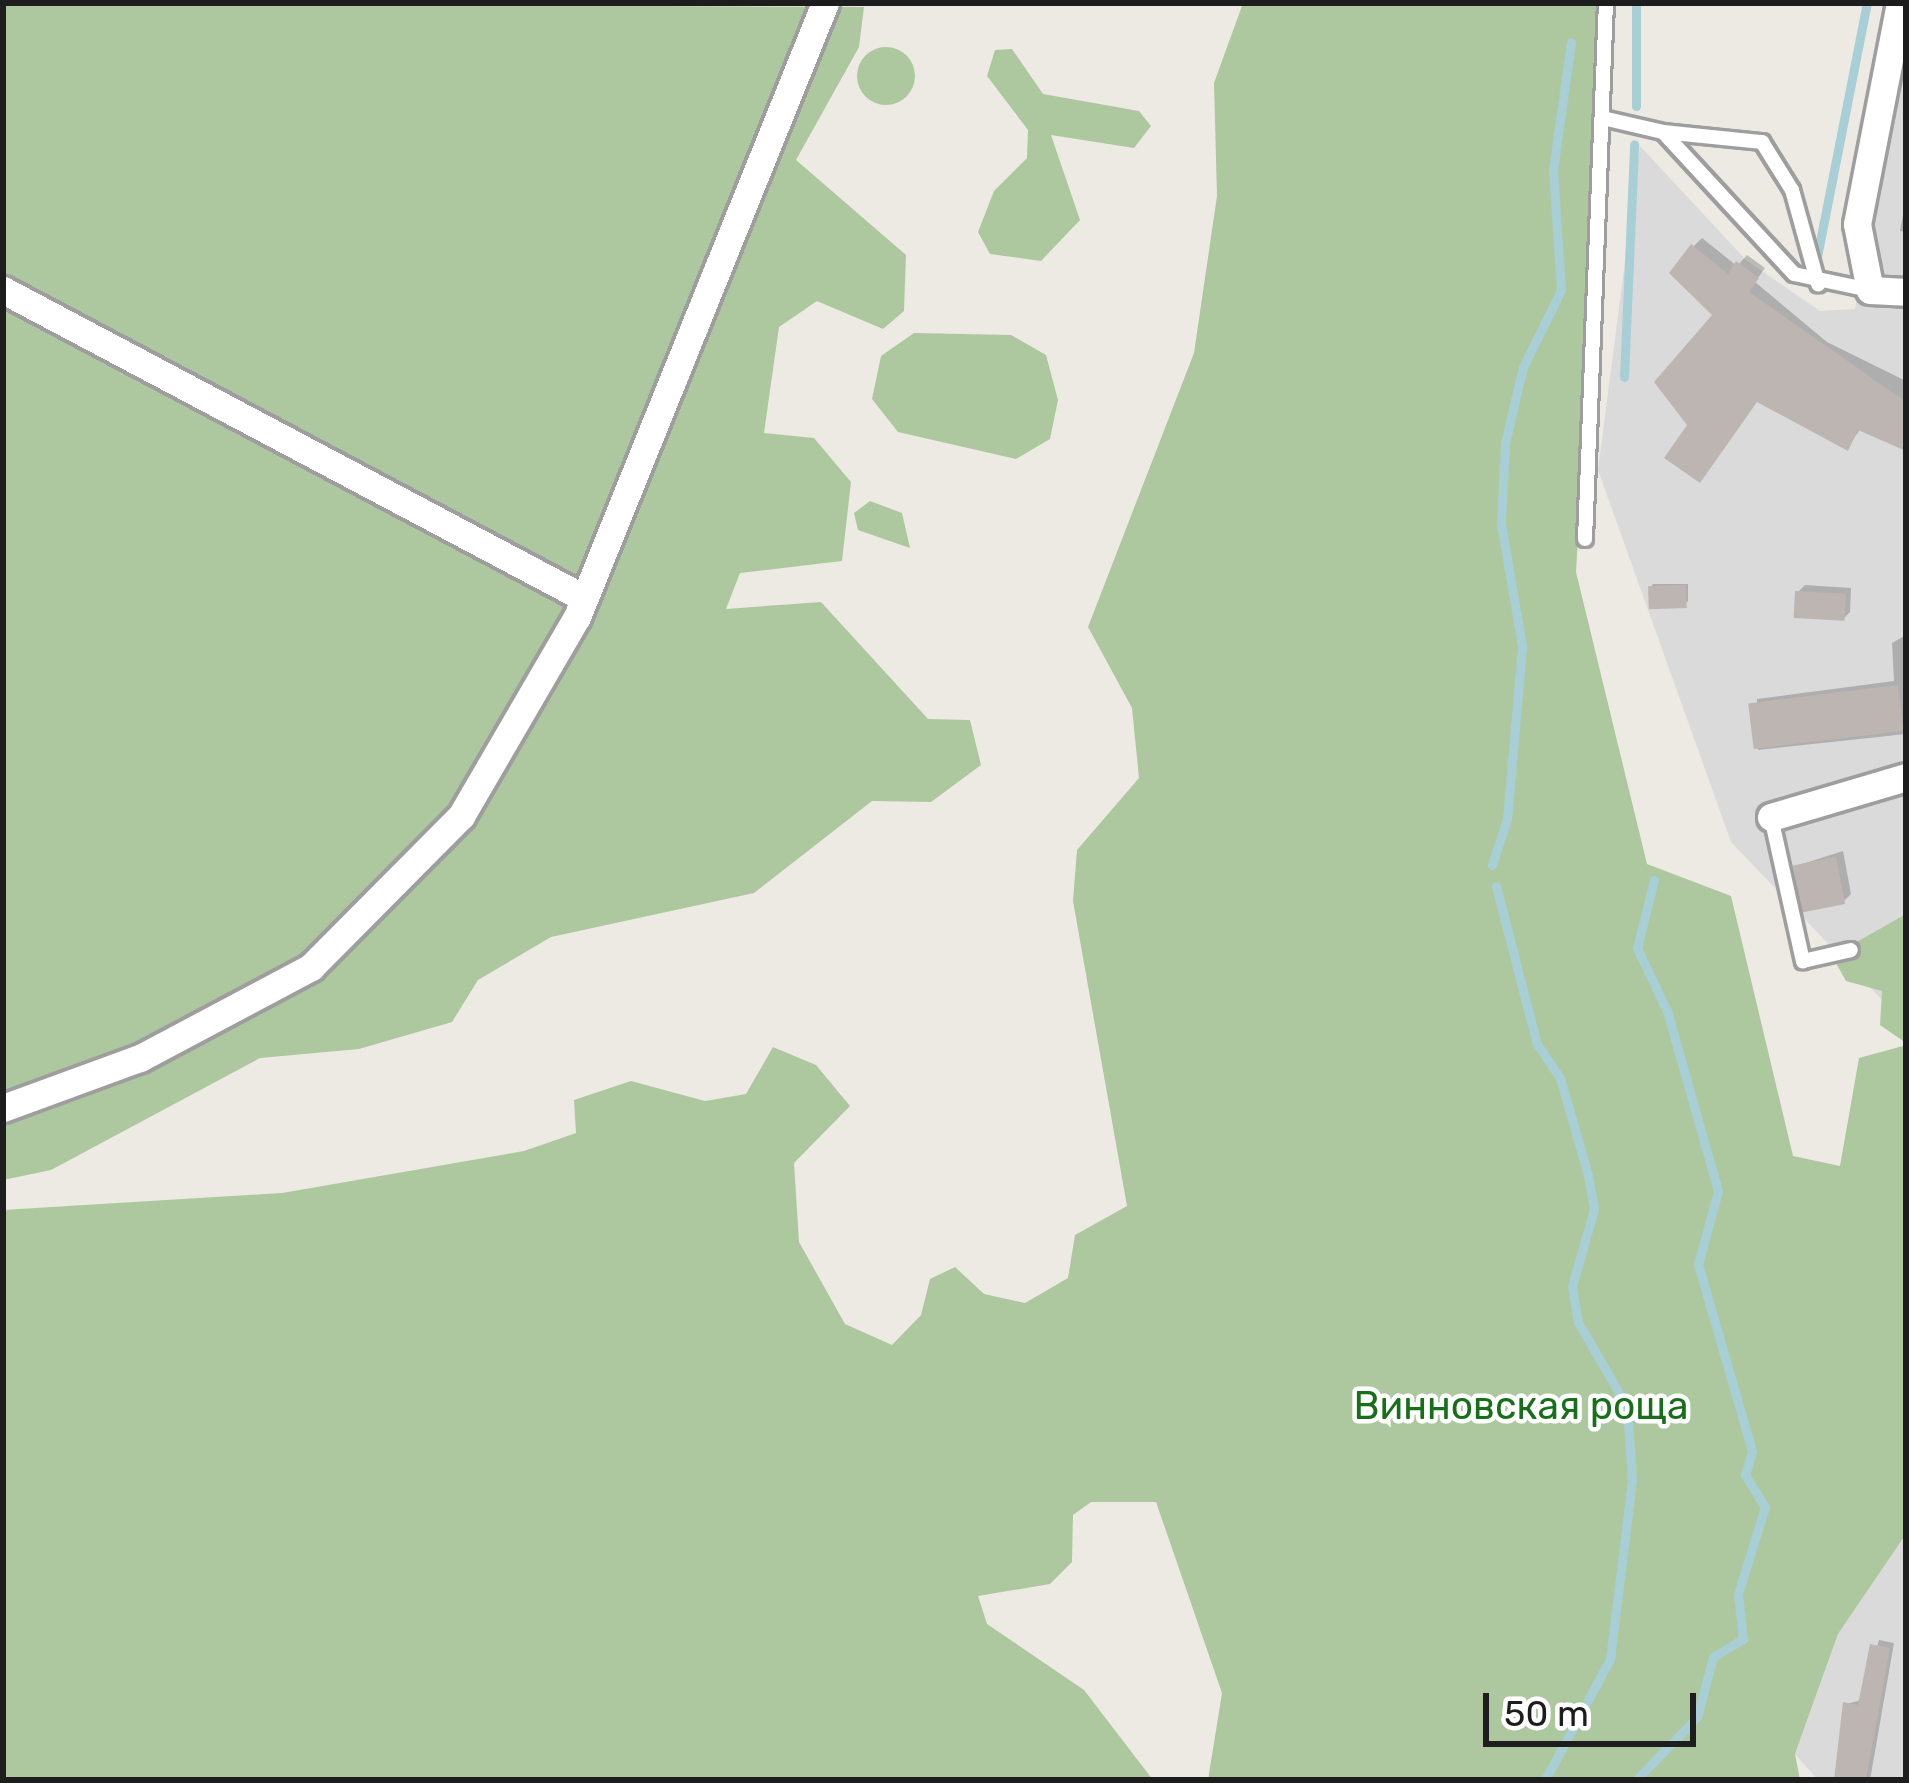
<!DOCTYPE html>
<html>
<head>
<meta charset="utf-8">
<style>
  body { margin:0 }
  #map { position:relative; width:1909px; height:1783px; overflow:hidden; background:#edeae4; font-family:Rubik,sans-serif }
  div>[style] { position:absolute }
  .residential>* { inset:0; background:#dbdada }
  .forest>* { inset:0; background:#adc89e }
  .round { border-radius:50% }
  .shadow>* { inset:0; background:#0003 }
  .stream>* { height:9px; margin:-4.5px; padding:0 4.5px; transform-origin:4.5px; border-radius:4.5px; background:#a9cfd6 }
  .building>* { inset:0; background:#bdb5b1; transform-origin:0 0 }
  .roads { filter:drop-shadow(3px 0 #9e9e9e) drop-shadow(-3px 0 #9e9e9e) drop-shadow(0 3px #9e9e9e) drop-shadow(0 -3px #9e9e9e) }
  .service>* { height:14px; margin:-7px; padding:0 7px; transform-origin:7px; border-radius:7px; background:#fff }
  .minor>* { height:27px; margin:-13.5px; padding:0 13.5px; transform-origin:13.5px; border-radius:13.5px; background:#fff }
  span { translate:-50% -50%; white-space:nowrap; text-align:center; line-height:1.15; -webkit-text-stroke:9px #fff; paint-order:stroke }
  .park-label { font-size:39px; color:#176f19 }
  .frame { position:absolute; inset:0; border:6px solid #1d1d1d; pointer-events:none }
  .scale { position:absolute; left:1483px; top:1693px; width:213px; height:54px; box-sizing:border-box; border:6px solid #1d1d1d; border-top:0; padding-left:15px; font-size:36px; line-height:42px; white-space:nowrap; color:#1d1d1d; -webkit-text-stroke:9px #fff; paint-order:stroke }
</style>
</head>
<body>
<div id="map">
  <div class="residential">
    <div style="clip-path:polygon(1906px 46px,1906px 1025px,1731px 842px,1598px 470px,1640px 146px,1746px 260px,1820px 311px,1855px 309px)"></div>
    <div style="clip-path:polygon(1906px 1534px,1906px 1780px,1818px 1780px,1795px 1754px,1838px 1634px)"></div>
  </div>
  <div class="forest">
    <div style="clip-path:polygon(3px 3px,864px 7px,859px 47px,796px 160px,906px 255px,904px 311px,883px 329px,817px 301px,779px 327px,764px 433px,814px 438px,851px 482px,842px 561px,740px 573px,726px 609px,821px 602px,928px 719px,970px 720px,981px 765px,931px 802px,872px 801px,754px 893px,551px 937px,478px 980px,452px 1022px,359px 1049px,260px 1058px,51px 1170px,3px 1180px)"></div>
    <div style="clip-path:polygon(1243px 3px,1610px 3px,1576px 572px,1647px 864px,1731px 896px,1793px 1156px,1840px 1166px,1859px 1058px,1903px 1046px,1906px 1064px,1906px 1534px,1838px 1634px,1795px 1754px,1800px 1780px,1208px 1780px,1222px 1693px,1156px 1502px,1091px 1502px,1073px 1515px,1072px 1562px,1050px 1584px,978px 1596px,987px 1624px,1084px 1690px,1153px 1780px,3px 1780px,3px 1210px,282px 1193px,524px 1151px,576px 1133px,574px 1100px,631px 1081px,705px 1101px,746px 1094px,773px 1047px,816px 1065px,850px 1106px,794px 1163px,799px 1242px,845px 1324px,892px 1345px,921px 1315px,930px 1279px,955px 1267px,984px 1294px,1025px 1303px,1068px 1278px,1075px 1235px,1127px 1206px,1073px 901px,1077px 850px,1139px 778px,1132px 708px,1088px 627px,1194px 353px,1217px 196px,1214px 83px)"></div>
    <div class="round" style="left:857px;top:47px;width:58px;height:58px"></div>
    <div style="clip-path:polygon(1012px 49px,1043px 94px,1139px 111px,1151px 126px,1134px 148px,1051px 135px,1080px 220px,1041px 261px,990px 254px,978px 232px,994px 191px,1027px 158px,1028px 130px,987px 76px,995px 50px)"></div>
    <div style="clip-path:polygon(914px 333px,1011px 335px,1046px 355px,1058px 400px,1050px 439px,1016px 459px,898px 432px,872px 399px,881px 356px)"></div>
    <div style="clip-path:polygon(870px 501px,902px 513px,910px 548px,858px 530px,854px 513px)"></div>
    <div style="clip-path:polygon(1906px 914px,1906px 1043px,1880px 1025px,1882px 991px,1846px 981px,1832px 956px)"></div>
  </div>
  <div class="shadow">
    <div style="clip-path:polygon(1906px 199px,1906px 232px,1900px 231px)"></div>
    <div style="clip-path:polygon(1702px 238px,1737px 266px,1747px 255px,1765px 268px,1755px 282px,1827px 342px,1906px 381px,1906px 447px,1861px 428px,1848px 447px,1759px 399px,1691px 425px,1717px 314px,1694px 246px)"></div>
    <div style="clip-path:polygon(1653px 584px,1688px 584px,1688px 602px,1651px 587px)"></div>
    <div style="clip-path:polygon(1805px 585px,1851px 588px,1850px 612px,1843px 619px,1798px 592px)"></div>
    <div style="clip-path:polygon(1906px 635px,1906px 734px,1758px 750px,1757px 699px,1894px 681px,1892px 643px)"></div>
    <div style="clip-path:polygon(1843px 851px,1851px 894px,1844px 901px,1796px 866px)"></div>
    <div style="clip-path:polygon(1879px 1640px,1894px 1643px,1870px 1780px,1836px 1780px,1846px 1704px,1862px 1700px)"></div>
  </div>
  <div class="stream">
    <div style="left:1636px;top:106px;width:103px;rotate:-90deg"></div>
    <div style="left:1817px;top:257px;width:259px;rotate:-78.9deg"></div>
    <div style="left:1624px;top:377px;width:233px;rotate:-87.5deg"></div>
    <div style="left:1492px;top:865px;width:48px;rotate:-71.9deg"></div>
    <div style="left:1507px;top:819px;width:174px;rotate:-85deg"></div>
    <div style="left:1522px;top:646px;width:125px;rotate:-99.7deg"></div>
    <div style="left:1501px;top:523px;width:80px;rotate:-87.1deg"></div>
    <div style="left:1505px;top:443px;width:78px;rotate:-76.7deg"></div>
    <div style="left:1523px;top:367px;width:86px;rotate:-63.7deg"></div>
    <div style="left:1561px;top:290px;width:120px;rotate:-93.8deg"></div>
    <div style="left:1553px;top:170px;width:129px;rotate:-82deg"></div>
    <div style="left:1496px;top:886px;width:163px;rotate:75.5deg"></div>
    <div style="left:1537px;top:1044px;width:41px;rotate:55.9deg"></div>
    <div style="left:1560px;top:1078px;width:101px;rotate:73.9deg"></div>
    <div style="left:1588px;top:1175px;width:35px;rotate:80deg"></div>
    <div style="left:1594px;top:1209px;width:80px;rotate:105.9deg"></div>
    <div style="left:1572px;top:1286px;width:36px;rotate:81deg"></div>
    <div style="left:1578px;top:1322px;width:98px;rotate:60deg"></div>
    <div style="left:1627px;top:1407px;width:73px;rotate:86.1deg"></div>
    <div style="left:1632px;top:1480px;width:180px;rotate:97deg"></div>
    <div style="left:1610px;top:1659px;width:137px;rotate:118.2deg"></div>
    <div style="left:1636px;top:1780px;width:88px;rotate:-45.9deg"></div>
    <div style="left:1697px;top:1717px;width:62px;rotate:-75.1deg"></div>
    <div style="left:1713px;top:1657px;width:35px;rotate:-31deg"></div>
    <div style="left:1743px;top:1639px;width:45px;rotate:-96.3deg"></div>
    <div style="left:1738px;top:1594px;width:91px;rotate:-72.8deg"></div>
    <div style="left:1765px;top:1507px;width:38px;rotate:-122deg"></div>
    <div style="left:1745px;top:1475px;width:25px;rotate:-74deg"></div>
    <div style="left:1752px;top:1451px;width:195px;rotate:-106.1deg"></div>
    <div style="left:1698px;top:1264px;width:76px;rotate:-74.7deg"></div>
    <div style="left:1718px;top:1191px;width:187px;rotate:-105.8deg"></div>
    <div style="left:1667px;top:1011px;width:70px;rotate:-115.5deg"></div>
    <div style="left:1637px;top:948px;width:70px;rotate:-76deg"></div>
  </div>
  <div class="building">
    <div style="clip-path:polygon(1691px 244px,1728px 274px,1736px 261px,1759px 278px,1749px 292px,1906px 402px,1906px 451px,1858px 430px,1848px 451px,1757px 402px,1700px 483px,1664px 458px,1687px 425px,1654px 382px,1712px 315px,1669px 273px)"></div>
    <div style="left:1686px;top:585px;width:23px;height:38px;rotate:88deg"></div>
    <div style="left:1795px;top:591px;width:51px;height:27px;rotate:3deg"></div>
    <div style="left:1898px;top:685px;width:46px;height:151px;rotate:83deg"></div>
    <div style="left:1836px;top:857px;width:48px;height:44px;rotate:79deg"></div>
    <div style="clip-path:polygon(1870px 1644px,1890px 1648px,1866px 1780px,1834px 1780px,1843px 1702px,1858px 1705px)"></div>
  </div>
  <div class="roads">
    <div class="service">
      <div style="left:1607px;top:119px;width:57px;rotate:13.1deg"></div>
      <div style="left:1663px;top:132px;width:193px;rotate:47.3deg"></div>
      <div style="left:1794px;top:274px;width:78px;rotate:11.9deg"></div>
      <div style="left:1663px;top:132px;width:100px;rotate:5.8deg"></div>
      <div style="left:1762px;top:142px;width:57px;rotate:58deg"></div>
      <div style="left:1792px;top:190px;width:98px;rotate:74.5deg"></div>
      <div style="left:1585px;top:539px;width:536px;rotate:-87.76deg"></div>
      <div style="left:1771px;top:817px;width:148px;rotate:77.5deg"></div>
      <div style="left:1803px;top:961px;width:49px;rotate:-12.9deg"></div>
    </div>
    <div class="minor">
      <div style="left:1900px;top:3px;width:225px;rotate:101deg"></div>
      <div style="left:1857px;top:224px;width:67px;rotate:78.9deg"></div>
      <div style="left:1870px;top:290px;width:36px;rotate:3deg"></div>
      <div style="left:3px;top:290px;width:655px;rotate:27.93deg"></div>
      <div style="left:1771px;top:817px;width:141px;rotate:-16.5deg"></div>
      <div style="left:3px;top:1108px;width:146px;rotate:-20.1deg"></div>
      <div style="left:140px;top:1058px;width:194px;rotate:-28deg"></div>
      <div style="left:311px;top:967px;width:213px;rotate:-45.2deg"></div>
      <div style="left:461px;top:816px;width:230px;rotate:-59.8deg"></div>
      <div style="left:577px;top:617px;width:662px;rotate:-68.01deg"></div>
    </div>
  </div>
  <div class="park-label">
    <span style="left:1521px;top:1406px">Винновская роща</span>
  </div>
  <div class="frame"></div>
  <div class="scale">50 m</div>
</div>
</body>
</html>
